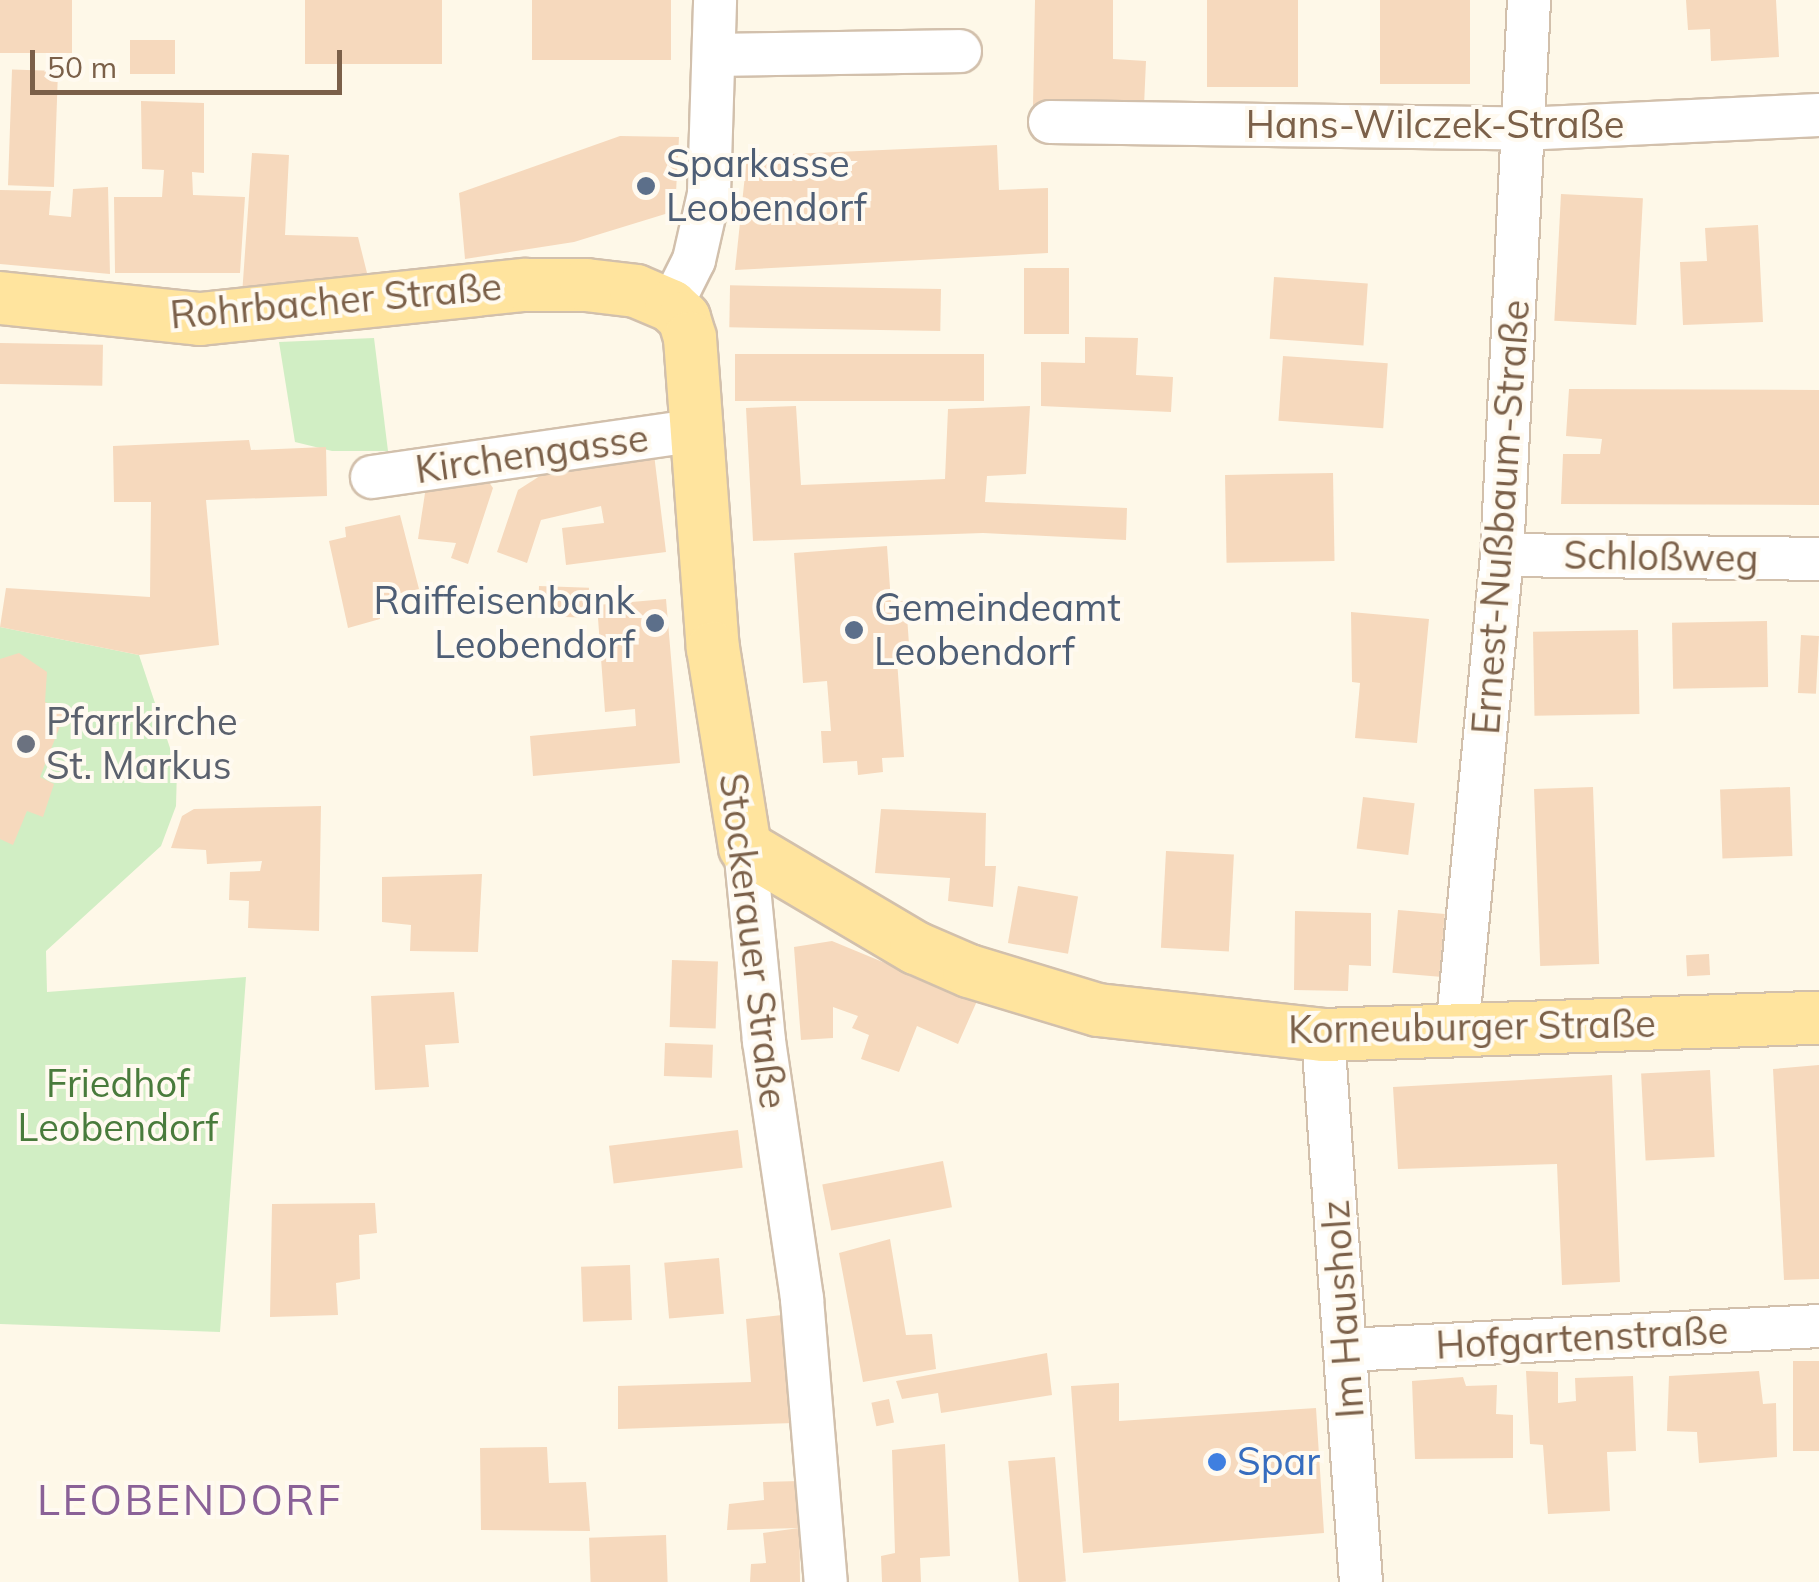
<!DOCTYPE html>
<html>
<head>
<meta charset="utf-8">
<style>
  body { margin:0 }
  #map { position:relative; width:1819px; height:1582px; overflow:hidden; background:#fef8e8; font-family:Mulish,sans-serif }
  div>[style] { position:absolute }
  .green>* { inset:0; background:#d1eec4 }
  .building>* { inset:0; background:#f6d9bd; transform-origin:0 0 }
  .roads { filter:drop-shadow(2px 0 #d2c0ac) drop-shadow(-2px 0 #d2c0ac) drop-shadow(0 2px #d2c0ac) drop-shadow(0 -2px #d2c0ac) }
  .minor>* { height:42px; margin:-21px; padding:0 21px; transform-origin:21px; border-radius:21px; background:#fff }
  .major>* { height:52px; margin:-26px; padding:0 26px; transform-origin:26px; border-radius:26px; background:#ffe49e }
  .dots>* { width:28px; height:28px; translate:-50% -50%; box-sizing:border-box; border:5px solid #fffaf0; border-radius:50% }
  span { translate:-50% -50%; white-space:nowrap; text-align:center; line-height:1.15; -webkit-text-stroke:8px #fffaf0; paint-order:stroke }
  .street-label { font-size:38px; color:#7b6049 }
  .service-label { font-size:38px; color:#4e5e75 }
  .left { translate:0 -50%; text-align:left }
  .right { translate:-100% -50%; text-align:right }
  .worship-label { font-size:38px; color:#5b616d }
  .park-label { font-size:38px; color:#497b3c }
  .shop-label { font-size:38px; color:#366cbe }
  .quarter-label { font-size:42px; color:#8a6197; letter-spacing:2.5px }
  .scale { position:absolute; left:30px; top:50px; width:312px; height:45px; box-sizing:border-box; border:5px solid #7b6049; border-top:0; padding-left:12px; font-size:30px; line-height:35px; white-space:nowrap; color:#7b6049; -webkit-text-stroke:8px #fffaf0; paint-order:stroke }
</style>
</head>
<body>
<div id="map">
  <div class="green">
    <div style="clip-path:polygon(374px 338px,388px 451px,332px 451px,295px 442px,279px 342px)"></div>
    <div style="clip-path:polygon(0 627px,139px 655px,177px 769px,176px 806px,161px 846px,46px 951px,47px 992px,246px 977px,220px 1332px,0 1324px)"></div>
  </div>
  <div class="building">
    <div style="left:0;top:0;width:72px;height:53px"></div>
    <div style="left:305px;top:0;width:137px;height:64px"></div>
    <div style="left:532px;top:0;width:139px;height:60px"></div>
    <div style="clip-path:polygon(1035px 0,1113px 0,1113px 59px,1146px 61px,1144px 106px,1033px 105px)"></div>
    <div style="left:1207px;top:0;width:91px;height:87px"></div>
    <div style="left:1380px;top:0;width:90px;height:84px"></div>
    <div style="clip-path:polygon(1686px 0,1776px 0,1779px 57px,1711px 61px,1710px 29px,1688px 30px)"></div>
    <div style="left:130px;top:40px;width:45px;height:34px"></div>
    <div style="left:58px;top:71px;width:116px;height:46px;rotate:92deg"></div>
    <div style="clip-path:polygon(141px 101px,204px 103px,204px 173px,192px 172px,193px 195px,245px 197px,240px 273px,115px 273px,114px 197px,162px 197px,164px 170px,142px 169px)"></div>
    <div style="clip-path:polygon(620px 136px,679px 137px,675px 211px,574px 242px,465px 259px,459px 193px)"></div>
    <div style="clip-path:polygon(997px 145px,999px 190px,1048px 188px,1048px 253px,735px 270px,747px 156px)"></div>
    <div style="clip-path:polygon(252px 153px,289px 155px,285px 235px,358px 237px,368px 277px,242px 295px)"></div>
    <div style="clip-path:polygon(108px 187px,110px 274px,0 264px,0 190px,51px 191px,49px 215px,71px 217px,73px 189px)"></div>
    <div style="left:1561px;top:194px;width:82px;height:127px;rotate:3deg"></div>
    <div style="clip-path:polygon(1758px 225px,1763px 322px,1683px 325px,1680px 262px,1707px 261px,1705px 228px)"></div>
    <div style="left:1069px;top:268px;width:66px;height:45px;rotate:90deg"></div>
    <div style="left:1274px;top:277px;width:94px;height:62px;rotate:4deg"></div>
    <div style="left:941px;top:289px;width:42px;height:211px;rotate:91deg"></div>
    <div style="clip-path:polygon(1085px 337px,1138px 338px,1136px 375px,1173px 377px,1171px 412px,1041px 406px,1041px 362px,1085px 363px)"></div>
    <div style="left:0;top:343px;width:103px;height:41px;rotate:1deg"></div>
    <div style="left:984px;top:354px;width:47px;height:249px;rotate:90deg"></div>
    <div style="left:1283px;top:356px;width:105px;height:65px;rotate:4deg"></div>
    <div style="clip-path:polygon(1569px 389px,1819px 390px,1819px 505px,1561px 504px,1563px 454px,1600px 454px,1602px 439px,1566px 436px)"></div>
    <div style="clip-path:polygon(796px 406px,801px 485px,945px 479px,948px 409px,1030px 406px,1026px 474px,987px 476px,985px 502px,1127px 508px,1126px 540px,983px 533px,753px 541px,746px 408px)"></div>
    <div style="clip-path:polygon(249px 440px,251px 450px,326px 447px,327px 496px,206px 500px,219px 645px,139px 655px,0 627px,6px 588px,150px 597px,151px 502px,114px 502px,113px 446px)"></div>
    <div style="clip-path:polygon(654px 454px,666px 552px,566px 565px,562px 528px,604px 523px,601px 506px,541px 520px,527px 563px,497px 552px,518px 490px,543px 474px)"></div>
    <div style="left:1333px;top:473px;width:88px;height:108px;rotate:89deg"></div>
    <div style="clip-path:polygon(484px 475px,493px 488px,468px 564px,451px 558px,456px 543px,418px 539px,427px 480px)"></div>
    <div style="clip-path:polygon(400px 515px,419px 589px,378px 598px,380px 619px,348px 628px,329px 541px,346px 537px,345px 527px)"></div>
    <div style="clip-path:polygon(887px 546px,891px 602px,906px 601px,910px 659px,897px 660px,904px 757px,882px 758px,883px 772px,858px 775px,857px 761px,823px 763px,821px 731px,831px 731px,827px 681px,803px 683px,794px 553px)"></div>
    <div style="left:539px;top:586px;width:50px;height:30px;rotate:2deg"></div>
    <div style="clip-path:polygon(666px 599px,680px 763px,533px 776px,530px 736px,636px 726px,635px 709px,605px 712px,597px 605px)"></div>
    <div style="clip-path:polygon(1351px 612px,1429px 619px,1417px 743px,1355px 738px,1360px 683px,1352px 682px)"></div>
    <div style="left:1767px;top:621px;width:66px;height:95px;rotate:89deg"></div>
    <div style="left:1638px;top:630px;width:84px;height:105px;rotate:89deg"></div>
    <div style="left:1801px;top:635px;width:18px;height:58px;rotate:3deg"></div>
    <div style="clip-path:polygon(19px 653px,47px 672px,45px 702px,66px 711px,40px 777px,54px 784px,43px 817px,27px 811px,13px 845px,0 839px,0 659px)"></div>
    <div style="left:1593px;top:787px;width:177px;height:59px;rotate:88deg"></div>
    <div style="left:1790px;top:787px;width:69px;height:70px;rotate:88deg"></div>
    <div style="left:1363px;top:797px;width:52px;height:52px;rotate:7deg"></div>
    <div style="clip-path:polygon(321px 806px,319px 931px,248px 928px,249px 901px,229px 900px,230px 872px,260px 871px,262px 861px,207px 864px,206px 850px,171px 848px,182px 816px,194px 809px)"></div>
    <div style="clip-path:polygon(881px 809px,986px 813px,985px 866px,996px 866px,993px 907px,948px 901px,950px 878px,875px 873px)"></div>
    <div style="left:1166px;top:851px;width:68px;height:97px;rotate:3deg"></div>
    <div style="clip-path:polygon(482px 874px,478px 952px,410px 951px,411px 925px,382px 922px,382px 877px)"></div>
    <div style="left:1018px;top:886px;width:61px;height:58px;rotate:10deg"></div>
    <div style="left:1398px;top:910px;width:47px;height:63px;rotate:5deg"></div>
    <div style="clip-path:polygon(1295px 911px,1371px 913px,1371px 966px,1349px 965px,1348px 991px,1294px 990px)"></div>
    <div style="clip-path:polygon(832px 941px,977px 1001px,958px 1044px,917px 1026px,899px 1072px,861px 1059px,869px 1035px,852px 1028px,858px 1016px,833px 1007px,833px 1038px,801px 1040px,794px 947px)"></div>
    <div style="left:1709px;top:954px;width:21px;height:23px;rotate:87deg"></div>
    <div style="left:672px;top:960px;width:46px;height:67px;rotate:2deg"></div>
    <div style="clip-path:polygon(454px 992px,459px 1043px,425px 1045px,429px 1087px,375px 1090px,371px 996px)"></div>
    <div style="left:665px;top:1043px;width:48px;height:33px;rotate:2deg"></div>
    <div style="clip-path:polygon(1819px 1065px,1819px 1279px,1784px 1280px,1773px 1069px)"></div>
    <div style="left:1710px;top:1070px;width:87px;height:69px;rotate:87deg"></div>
    <div style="clip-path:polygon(1612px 1075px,1620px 1282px,1562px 1285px,1557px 1164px,1398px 1169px,1393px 1087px)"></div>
    <div style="left:738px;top:1130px;width:38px;height:130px;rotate:83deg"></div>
    <div style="left:943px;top:1161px;width:47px;height:123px;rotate:79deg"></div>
    <div style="clip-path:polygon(375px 1203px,377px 1233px,359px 1235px,360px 1279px,336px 1283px,338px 1315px,270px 1317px,272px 1204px)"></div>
    <div style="clip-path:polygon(890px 1239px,906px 1335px,932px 1334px,936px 1369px,863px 1382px,839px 1253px)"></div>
    <div style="left:719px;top:1258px;width:56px;height:55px;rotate:85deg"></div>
    <div style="left:630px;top:1265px;width:55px;height:49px;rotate:88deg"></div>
    <div style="clip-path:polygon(791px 1314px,795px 1423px,618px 1429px,618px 1386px,751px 1382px,746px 1319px)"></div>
    <div style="clip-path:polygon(1047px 1353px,1052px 1395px,941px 1413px,938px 1393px,902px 1399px,896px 1381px)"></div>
    <div style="left:1819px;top:1361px;width:90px;height:26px;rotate:90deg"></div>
    <div style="clip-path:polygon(1526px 1371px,1558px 1372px,1558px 1403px,1576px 1401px,1575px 1378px,1633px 1376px,1636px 1451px,1607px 1452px,1610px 1511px,1548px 1514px,1543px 1445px,1530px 1444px)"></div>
    <div style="clip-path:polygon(1759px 1371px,1763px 1404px,1776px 1403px,1777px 1457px,1699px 1463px,1697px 1432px,1667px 1431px,1669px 1376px)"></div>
    <div style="clip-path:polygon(1463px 1377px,1466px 1386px,1497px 1385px,1496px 1414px,1513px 1415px,1513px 1458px,1415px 1459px,1412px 1381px)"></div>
    <div style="clip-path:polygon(1119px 1383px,1119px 1421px,1316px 1408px,1324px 1533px,1083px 1553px,1071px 1386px)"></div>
    <div style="left:889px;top:1399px;width:24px;height:18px;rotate:78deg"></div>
    <div style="clip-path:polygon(945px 1444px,950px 1556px,920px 1558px,921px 1582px,882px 1582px,881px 1556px,895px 1553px,892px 1450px)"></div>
    <div style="clip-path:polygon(547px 1447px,549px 1483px,586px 1482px,590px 1531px,481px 1530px,480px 1448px)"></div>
    <div style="left:1055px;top:1457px;width:125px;height:47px;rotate:85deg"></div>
    <div style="clip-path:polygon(799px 1481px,800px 1582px,750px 1582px,751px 1564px,766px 1563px,763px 1533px,799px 1528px,727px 1530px,729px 1504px,764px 1500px,763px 1482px)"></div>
    <div style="left:666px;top:1535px;width:47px;height:77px;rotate:88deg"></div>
  </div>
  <div class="roads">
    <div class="minor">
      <div style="left:718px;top:55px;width:242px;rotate:-0.9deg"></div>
      <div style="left:1050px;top:122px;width:472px;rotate:0.8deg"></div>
      <div style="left:1522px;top:129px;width:297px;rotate:-2.7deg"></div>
      <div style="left:671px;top:306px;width:51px;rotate:-63.4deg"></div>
      <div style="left:694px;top:260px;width:68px;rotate:-77.2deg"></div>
      <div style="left:709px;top:194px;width:194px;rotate:-88.2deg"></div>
      <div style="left:372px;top:477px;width:323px;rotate:-8.2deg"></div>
      <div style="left:1502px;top:555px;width:317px;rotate:0.7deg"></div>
      <div style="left:745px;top:847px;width:195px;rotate:84.4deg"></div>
      <div style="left:764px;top:1041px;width:261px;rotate:81.6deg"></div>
      <div style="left:802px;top:1299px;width:284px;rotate:85.2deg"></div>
      <div style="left:1457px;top:1032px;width:479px;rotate:-84.6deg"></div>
      <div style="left:1502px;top:555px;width:556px;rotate:-87.21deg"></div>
      <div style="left:1323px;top:1035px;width:548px;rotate:86.03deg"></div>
      <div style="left:1346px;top:1350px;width:474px;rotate:-2.9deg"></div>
    </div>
    <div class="major">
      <div style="left:0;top:298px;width:201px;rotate:6deg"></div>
      <div style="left:200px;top:319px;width:328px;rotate:-6deg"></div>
      <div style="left:526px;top:285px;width:60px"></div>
      <div style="left:586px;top:285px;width:50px;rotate:6.8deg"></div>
      <div style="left:636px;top:291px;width:38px;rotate:23deg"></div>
      <div style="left:671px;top:306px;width:18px;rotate:43deg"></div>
      <div style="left:684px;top:318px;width:21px;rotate:73deg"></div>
      <div style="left:690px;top:338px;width:311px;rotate:85.8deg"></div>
      <div style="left:713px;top:648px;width:202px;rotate:80.9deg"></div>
      <div style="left:745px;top:847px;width:199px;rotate:30.6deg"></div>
      <div style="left:916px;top:948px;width:58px;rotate:23.5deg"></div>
      <div style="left:969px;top:971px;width:135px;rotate:16.8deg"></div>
      <div style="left:1098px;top:1010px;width:226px;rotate:6.3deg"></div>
      <div style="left:1323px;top:1035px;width:496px;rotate:-2deg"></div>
    </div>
  </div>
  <div class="dots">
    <div style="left:646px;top:186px;background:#5c6f8a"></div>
    <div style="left:655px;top:623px;background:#5c6f8a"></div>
    <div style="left:854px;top:630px;background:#5c6f8a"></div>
    <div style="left:26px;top:744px;background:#6b7280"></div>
    <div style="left:1217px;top:1462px;background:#3f7fe0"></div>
  </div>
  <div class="street-label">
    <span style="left:1435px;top:125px">Hans-Wilczek-Straße</span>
    <span style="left:336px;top:301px;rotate:-5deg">Rohrbacher Straße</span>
    <span style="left:532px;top:454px;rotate:-8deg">Kirchengasse</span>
    <span style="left:1501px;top:517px;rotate:-86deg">Ernest-Nußbaum-Straße</span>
    <span style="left:1661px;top:557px;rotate:1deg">Schloßweg</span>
    <span style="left:753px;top:941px;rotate:83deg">Stockerauer Straße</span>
    <span style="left:1472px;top:1027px;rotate:-1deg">Korneuburger Straße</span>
    <span style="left:1343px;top:1309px;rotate:-94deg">Im Hausholz</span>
    <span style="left:1582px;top:1338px;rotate:-3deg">Hofgartenstraße</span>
  </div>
  <div class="service-label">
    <span class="left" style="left:666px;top:186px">Sparkasse<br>Leobendorf</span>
    <span class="right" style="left:635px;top:623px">Raiffeisenbank<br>Leobendorf</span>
    <span class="left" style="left:874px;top:630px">Gemeindeamt<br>Leobendorf</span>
  </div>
  <div class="worship-label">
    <span class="left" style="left:46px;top:744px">Pfarrkirche<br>St. Markus</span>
  </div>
  <div class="park-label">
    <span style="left:118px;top:1106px">Friedhof<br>Leobendorf</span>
  </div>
  <div class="shop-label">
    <span class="left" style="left:1237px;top:1462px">Spar</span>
  </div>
  <div class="quarter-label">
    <span style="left:190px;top:1500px">LEOBENDORF</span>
  </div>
  <div class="scale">50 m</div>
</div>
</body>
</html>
